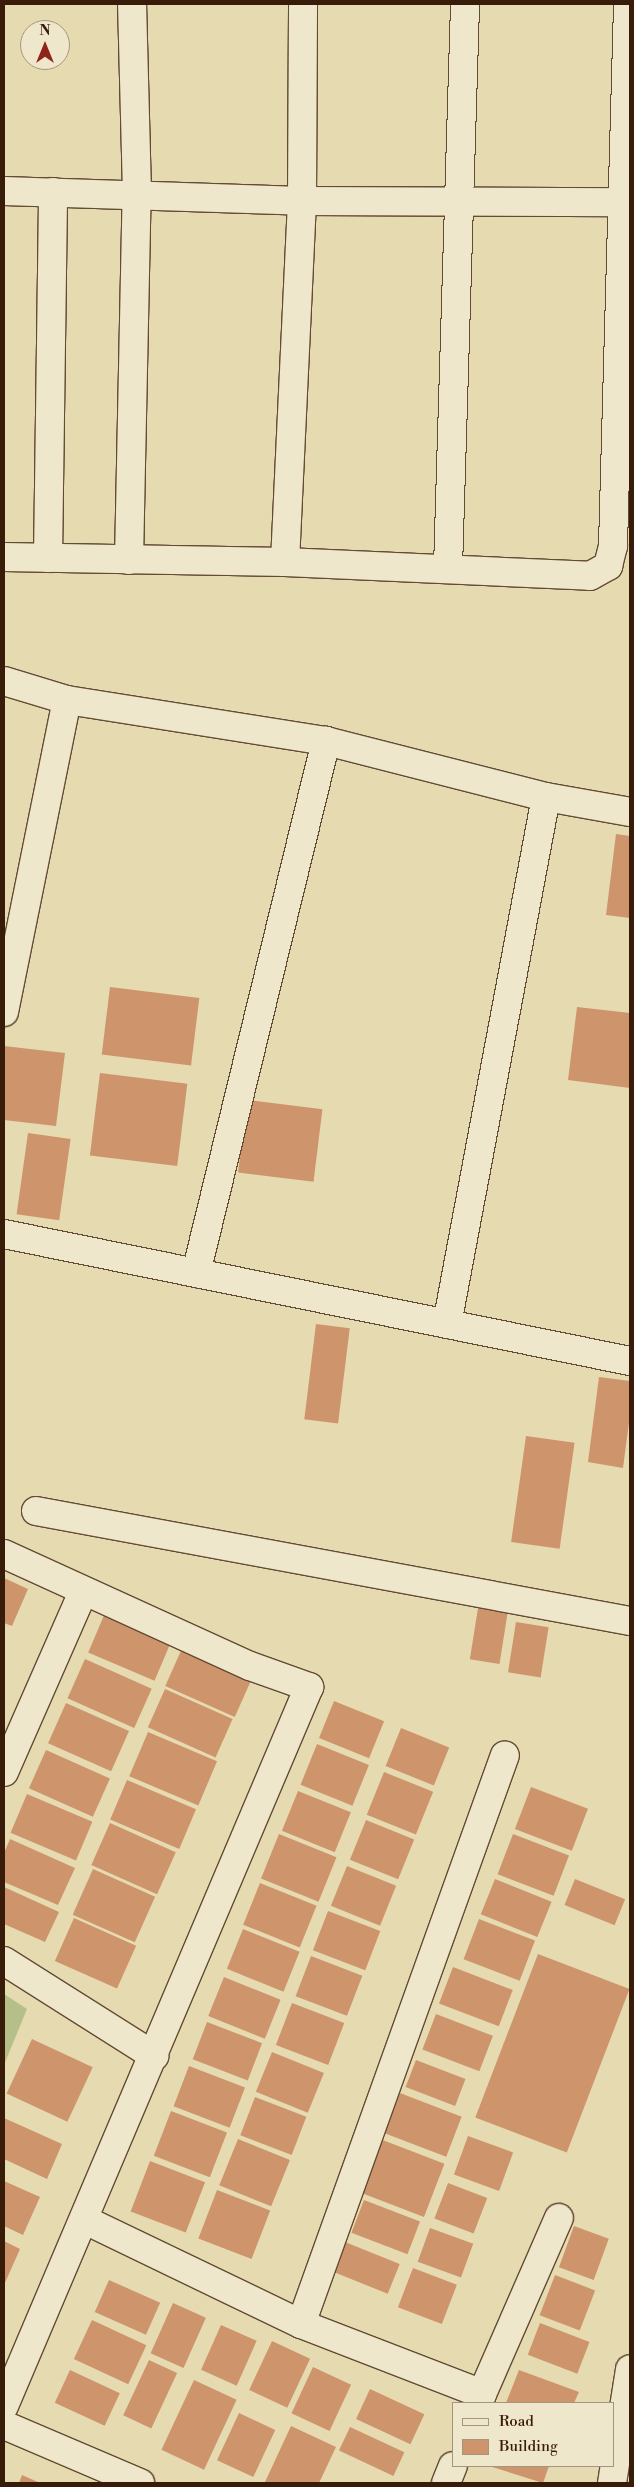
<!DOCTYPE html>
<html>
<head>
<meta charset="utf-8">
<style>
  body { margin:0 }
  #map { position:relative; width:634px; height:2487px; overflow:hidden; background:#e6dab1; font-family:"Libre Bodoni",serif }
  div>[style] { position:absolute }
  .green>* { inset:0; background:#b6bf8a }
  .building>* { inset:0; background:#ce946c; transform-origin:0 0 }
  .roads { filter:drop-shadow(1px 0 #644b33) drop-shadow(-1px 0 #644b33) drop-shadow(0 1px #644b33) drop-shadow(0 -1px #644b33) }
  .street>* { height:28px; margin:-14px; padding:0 14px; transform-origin:14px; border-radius:14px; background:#efe7cc }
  span { translate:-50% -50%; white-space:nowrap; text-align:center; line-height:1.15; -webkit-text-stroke:4px #efe7cc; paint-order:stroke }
  .frame { position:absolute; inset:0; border:5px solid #391b09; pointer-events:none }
  .legend { position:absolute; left:452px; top:2402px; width:162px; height:65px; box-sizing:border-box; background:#efe7cc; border:1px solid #a6957e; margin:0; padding:6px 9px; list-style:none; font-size:15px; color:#391b09 }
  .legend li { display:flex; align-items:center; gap:10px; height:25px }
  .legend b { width:25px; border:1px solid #a6957e }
  .north { position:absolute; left:20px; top:20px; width:50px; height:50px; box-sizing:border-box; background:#efe7cc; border:1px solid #a6957e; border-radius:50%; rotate:0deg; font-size:14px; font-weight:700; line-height:20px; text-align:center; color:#391b09 }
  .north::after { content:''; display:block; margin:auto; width:18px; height:22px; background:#8f2418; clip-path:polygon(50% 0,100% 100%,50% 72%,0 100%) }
</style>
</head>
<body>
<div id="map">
  <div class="green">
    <div style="clip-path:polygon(4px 1994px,27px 2009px,4px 2065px)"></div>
  </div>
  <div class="building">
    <div style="clip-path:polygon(616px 834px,630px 836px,630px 918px,606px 915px)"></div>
    <div style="left:110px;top:987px;width:90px;height:68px;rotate:7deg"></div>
    <div style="clip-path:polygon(577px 1007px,630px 1013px,630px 1088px,568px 1080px)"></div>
    <div style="clip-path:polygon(4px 1046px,65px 1053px,56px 1126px,4px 1120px)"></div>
    <div style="left:100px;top:1073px;width:88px;height:83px;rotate:7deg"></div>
    <div style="left:247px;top:1100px;width:76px;height:73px;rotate:7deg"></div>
    <div style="left:28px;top:1133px;width:43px;height:82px;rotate:8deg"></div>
    <div style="left:316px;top:1324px;width:34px;height:96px;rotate:7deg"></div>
    <div style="clip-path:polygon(599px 1377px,630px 1381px,630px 1415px,623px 1468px,588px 1462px)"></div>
    <div style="left:526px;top:1436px;width:49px;height:107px;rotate:8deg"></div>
    <div style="clip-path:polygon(4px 1578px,28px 1589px,12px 1626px,4px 1623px)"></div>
    <div style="left:478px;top:1608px;width:30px;height:52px;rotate:9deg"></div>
    <div style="left:105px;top:1613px;width:72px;height:43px;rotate:23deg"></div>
    <div style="left:516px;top:1622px;width:33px;height:51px;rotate:9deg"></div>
    <div style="left:184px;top:1644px;width:76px;height:46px;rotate:24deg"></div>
    <div style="left:85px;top:1659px;width:73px;height:43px;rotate:24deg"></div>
    <div style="left:165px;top:1689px;width:74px;height:42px;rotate:24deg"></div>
    <div style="left:334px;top:1701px;width:54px;height:40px;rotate:22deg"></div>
    <div style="left:66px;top:1703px;width:69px;height:44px;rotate:24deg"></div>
    <div style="left:401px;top:1728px;width:52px;height:41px;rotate:22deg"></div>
    <div style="left:148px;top:1732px;width:75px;height:48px;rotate:23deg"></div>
    <div style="left:317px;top:1744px;width:56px;height:44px;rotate:22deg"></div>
    <div style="left:46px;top:1750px;width:70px;height:42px;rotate:24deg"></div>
    <div style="left:384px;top:1772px;width:53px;height:46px;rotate:22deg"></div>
    <div style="left:127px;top:1780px;width:75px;height:43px;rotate:23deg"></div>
    <div style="left:531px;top:1787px;width:61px;height:45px;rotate:21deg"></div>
    <div style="left:298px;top:1791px;width:57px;height:43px;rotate:22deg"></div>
    <div style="left:27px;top:1794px;width:71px;height:42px;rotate:23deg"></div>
    <div style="left:366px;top:1820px;width:52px;height:43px;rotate:22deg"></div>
    <div style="left:110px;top:1823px;width:72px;height:46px;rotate:24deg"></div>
    <div style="left:279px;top:1834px;width:62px;height:48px;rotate:22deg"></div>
    <div style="left:513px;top:1834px;width:60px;height:43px;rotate:21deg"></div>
    <div style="clip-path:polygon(10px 1839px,75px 1868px,58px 1905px,4px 1882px,4px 1853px)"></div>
    <div style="left:347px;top:1866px;width:53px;height:43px;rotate:22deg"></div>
    <div style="left:93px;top:1869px;width:68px;height:50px;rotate:24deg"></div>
    <div style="left:495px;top:1879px;width:61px;height:38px;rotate:22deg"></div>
    <div style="left:575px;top:1879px;width:54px;height:28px;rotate:22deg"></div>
    <div style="left:260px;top:1883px;width:61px;height:45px;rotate:22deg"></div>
    <div style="clip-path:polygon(4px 1887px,59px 1912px,45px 1942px,4px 1924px)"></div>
    <div style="left:328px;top:1911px;width:56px;height:42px;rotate:21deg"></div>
    <div style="left:74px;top:1918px;width:68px;height:47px;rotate:24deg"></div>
    <div style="left:479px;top:1919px;width:60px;height:43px;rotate:21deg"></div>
    <div style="left:243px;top:1929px;width:61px;height:43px;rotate:22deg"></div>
    <div style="left:538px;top:1954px;width:98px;height:175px;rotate:21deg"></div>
    <div style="left:311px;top:1956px;width:55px;height:43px;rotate:21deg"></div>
    <div style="left:453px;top:1967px;width:64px;height:39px;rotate:21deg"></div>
    <div style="left:224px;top:1977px;width:61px;height:42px;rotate:22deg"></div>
    <div style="left:292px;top:2003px;width:56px;height:45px;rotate:21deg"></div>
    <div style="left:436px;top:2014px;width:61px;height:38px;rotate:21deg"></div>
    <div style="left:207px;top:2022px;width:59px;height:40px;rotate:21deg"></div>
    <div style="left:32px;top:2039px;width:67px;height:60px;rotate:25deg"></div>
    <div style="left:272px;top:2052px;width:56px;height:43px;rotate:22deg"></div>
    <div style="left:416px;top:2060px;width:53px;height:29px;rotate:21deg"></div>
    <div style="left:189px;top:2066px;width:60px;height:43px;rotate:21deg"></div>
    <div style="left:400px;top:2093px;width:66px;height:43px;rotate:21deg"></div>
    <div style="left:255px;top:2097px;width:55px;height:41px;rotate:21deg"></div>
    <div style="left:171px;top:2111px;width:60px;height:48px;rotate:21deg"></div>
    <div style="clip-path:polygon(4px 2118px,62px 2144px,47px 2179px,4px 2159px)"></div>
    <div style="left:468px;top:2136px;width:48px;height:41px;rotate:20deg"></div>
    <div style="left:238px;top:2139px;width:56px;height:50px;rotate:22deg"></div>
    <div style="left:380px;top:2139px;width:69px;height:57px;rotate:21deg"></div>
    <div style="left:150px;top:2161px;width:59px;height:54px;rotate:21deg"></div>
    <div style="clip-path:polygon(4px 2181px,40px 2197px,23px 2235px,4px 2226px)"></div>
    <div style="left:448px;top:2183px;width:42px;height:38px;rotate:21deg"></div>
    <div style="left:217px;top:2190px;width:57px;height:52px;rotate:21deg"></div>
    <div style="left:364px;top:2200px;width:60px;height:35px;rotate:21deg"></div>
    <div style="left:574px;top:2226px;width:37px;height:44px;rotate:20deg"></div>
    <div style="left:430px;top:2228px;width:46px;height:36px;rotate:20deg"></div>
    <div style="clip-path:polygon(4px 2241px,20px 2249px,4px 2285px)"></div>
    <div style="left:345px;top:2242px;width:59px;height:32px;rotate:22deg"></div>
    <div style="left:413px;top:2268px;width:47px;height:42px;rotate:21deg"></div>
    <div style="left:555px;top:2275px;width:43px;height:43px;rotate:21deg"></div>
    <div style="left:109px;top:2280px;width:56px;height:35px;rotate:24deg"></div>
    <div style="left:173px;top:2303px;width:36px;height:55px;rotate:24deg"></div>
    <div style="left:92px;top:2320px;width:60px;height:43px;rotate:25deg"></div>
    <div style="left:540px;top:2323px;width:53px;height:34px;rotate:21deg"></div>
    <div style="left:221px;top:2325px;width:39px;height:49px;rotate:24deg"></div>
    <div style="left:272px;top:2341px;width:42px;height:54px;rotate:25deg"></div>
    <div style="left:149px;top:2360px;width:31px;height:61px;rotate:25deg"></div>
    <div style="left:313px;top:2367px;width:42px;height:51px;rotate:25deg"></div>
    <div style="left:70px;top:2370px;width:55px;height:36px;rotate:25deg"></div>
    <div style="clip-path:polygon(519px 2370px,579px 2392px,574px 2403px,506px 2403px)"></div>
    <div style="left:194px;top:2380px;width:47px;height:77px;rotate:25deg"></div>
    <div style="left:370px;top:2389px;width:60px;height:33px;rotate:25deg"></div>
    <div style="left:239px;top:2413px;width:40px;height:52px;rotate:25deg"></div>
    <div style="clip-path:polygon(291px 2426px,336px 2447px,319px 2483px,265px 2482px)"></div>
    <div style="left:350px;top:2427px;width:60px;height:26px;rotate:25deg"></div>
    <div style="clip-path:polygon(489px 2466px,549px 2466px,543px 2483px)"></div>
    <div style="clip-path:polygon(22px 2475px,40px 2483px,19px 2483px)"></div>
  </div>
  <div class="roads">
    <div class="street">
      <div style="left:4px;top:191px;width:298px;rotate:1.9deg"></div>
      <div style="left:302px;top:201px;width:328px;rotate:0.2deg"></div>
      <div style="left:4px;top:557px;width:281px;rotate:1deg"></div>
      <div style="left:285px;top:562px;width:305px;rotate:2.6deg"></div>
      <div style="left:590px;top:576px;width:21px;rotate:-29deg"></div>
      <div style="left:608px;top:566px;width:21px;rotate:-76deg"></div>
      <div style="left:613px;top:546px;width:542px;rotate:-88.41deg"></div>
      <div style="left:48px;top:558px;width:366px;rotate:-89.2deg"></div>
      <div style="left:129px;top:560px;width:367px;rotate:-88.8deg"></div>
      <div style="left:137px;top:193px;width:189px;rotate:-91.5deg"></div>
      <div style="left:285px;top:562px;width:361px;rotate:-87.3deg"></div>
      <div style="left:302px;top:201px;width:197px;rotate:-89.7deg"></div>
      <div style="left:448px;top:568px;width:564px;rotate:-88.27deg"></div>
      <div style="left:4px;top:681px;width:66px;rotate:16.8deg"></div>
      <div style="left:67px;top:700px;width:262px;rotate:9deg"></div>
      <div style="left:326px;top:741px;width:227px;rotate:14.3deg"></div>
      <div style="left:546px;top:797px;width:85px;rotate:10.1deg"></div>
      <div style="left:4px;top:1012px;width:318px;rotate:-78.6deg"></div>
      <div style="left:4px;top:1234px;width:639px;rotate:11.47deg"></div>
      <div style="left:196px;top:1273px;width:548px;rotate:-76.27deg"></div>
      <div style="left:447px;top:1324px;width:536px;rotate:-79.36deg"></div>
      <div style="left:36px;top:1511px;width:604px;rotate:10.49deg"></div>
      <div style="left:4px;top:1554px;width:270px;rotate:24.5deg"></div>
      <div style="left:250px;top:1666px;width:63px;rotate:19.6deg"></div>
      <div style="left:309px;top:1687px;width:781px;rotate:112.99deg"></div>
      <div style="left:4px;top:1772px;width:197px;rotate:-66.3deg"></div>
      <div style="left:4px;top:1961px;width:178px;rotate:32.3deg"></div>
      <div style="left:85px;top:2220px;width:240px;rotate:25.7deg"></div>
      <div style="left:301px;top:2324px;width:194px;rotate:21.1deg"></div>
      <div style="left:482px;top:2394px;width:10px;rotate:114deg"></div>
      <div style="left:301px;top:2324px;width:604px;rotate:-70.28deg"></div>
      <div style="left:482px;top:2394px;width:192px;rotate:-66.4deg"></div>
      <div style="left:4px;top:2425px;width:148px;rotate:23.1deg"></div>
      <div style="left:446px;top:2483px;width:18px;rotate:-68deg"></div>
      <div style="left:612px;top:2483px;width:115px;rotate:-81deg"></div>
    </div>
  </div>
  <div class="frame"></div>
  <ul class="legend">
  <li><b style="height:6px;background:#efe7cc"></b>Road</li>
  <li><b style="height:14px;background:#ce946c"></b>Building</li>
  </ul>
  <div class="north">N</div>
</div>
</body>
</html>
